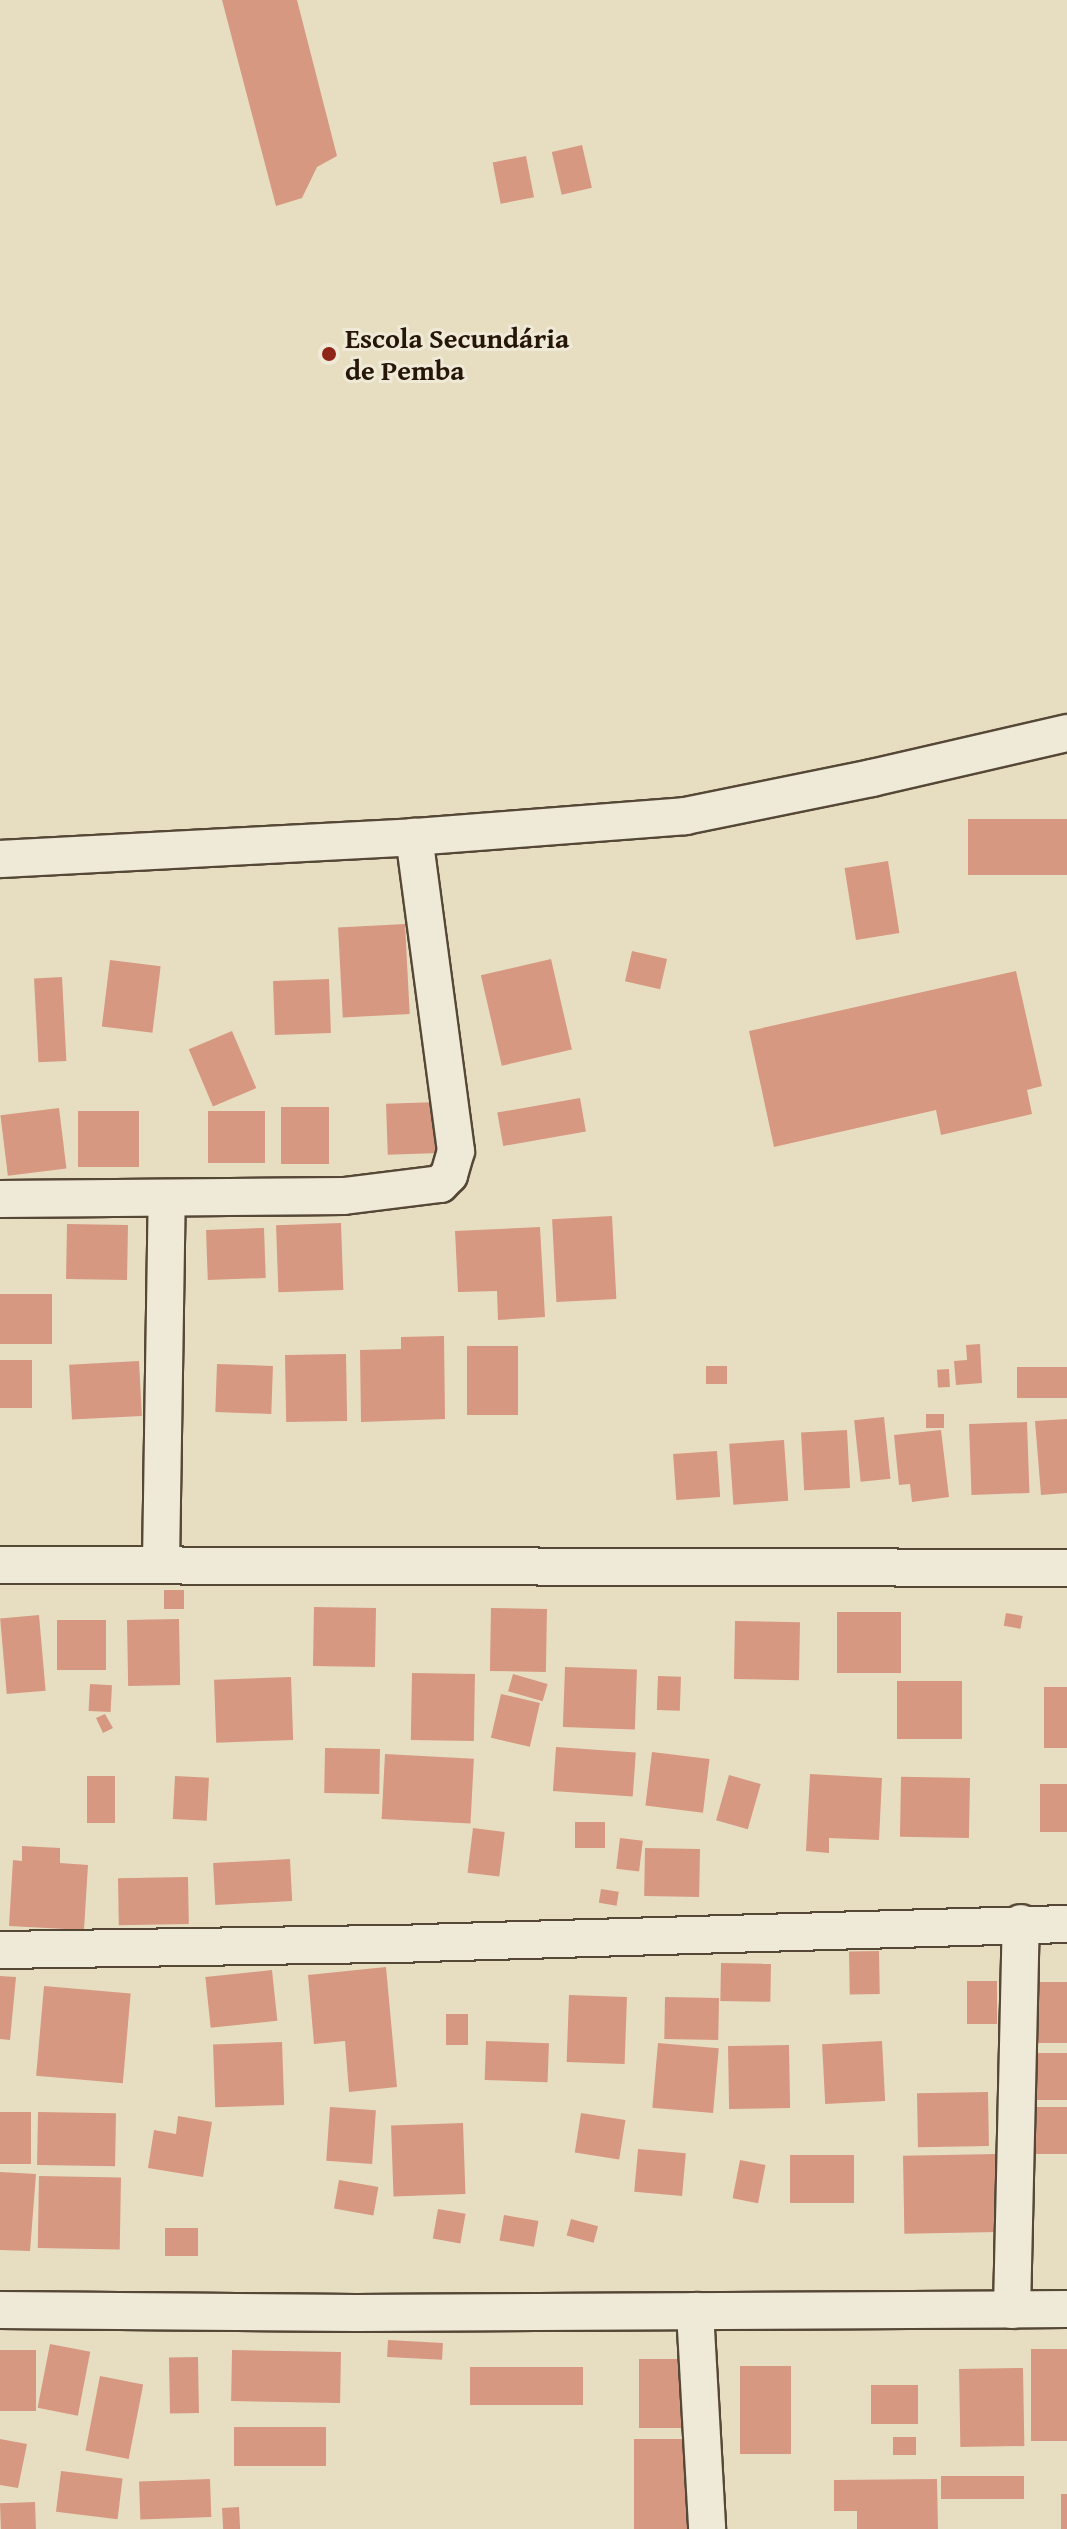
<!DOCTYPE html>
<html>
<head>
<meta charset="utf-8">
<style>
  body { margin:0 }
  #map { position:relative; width:1067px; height:2529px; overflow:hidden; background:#e7dec2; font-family:"Gentium Book Plus",serif }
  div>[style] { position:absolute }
  .building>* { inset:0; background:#d79881; transform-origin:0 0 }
  .roads { filter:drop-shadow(2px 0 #564836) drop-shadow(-2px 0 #564836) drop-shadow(0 2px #564836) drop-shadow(0 -2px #564836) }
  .minor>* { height:36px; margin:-18px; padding:0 18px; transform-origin:18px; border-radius:18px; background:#efead7 }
  .dots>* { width:22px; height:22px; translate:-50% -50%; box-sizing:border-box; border:4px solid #efead7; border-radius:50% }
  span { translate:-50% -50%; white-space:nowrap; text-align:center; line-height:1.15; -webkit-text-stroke:6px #efead7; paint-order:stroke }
  .poi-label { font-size:28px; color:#261608; font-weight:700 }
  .left { translate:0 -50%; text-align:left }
</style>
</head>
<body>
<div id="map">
  <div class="building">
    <div style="clip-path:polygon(222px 0,297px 0,337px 156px,317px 167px,302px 198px,276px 206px)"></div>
    <div style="left:582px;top:145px;width:44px;height:31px;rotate:77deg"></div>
    <div style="left:526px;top:156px;width:42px;height:34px;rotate:79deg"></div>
    <div style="left:1067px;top:819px;width:56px;height:99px;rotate:90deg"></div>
    <div style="left:888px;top:861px;width:73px;height:44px;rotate:81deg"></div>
    <div style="left:405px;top:924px;width:90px;height:67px;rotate:87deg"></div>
    <div style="left:632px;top:951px;width:36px;height:31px;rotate:13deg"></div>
    <div style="left:551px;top:959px;width:93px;height:72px;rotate:77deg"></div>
    <div style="left:110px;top:960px;width:51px;height:67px;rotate:7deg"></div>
    <div style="clip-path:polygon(1016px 971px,1042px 1086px,1027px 1090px,1032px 1114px,941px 1135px,936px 1110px,774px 1147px,749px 1031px)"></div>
    <div style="left:62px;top:977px;width:84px;height:28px;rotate:87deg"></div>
    <div style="left:329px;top:979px;width:54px;height:56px;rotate:88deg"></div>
    <div style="left:232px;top:1031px;width:62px;height:47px;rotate:67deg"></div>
    <div style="left:580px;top:1098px;width:34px;height:84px;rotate:80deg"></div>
    <div style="left:438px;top:1102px;width:51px;height:52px;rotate:88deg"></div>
    <div style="left:281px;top:1107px;width:48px;height:57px"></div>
    <div style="left:59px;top:1108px;width:61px;height:59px;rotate:83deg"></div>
    <div style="left:78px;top:1111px;width:61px;height:56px"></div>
    <div style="left:265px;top:1111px;width:52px;height:57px;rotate:90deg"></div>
    <div style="left:612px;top:1216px;width:83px;height:60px;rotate:87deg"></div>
    <div style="left:341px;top:1223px;width:67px;height:65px;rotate:88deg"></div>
    <div style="left:67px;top:1224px;width:61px;height:55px;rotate:1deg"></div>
    <div style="clip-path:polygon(540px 1227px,545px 1317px,498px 1320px,497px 1291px,458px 1292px,455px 1231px)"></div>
    <div style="left:264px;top:1228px;width:50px;height:58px;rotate:88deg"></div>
    <div style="left:0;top:1294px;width:52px;height:50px"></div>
    <div style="clip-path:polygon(444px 1336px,445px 1419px,361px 1422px,360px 1350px,401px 1349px,401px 1337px)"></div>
    <div style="clip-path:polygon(980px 1344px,982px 1383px,956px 1385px,954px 1361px,967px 1360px,966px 1345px)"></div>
    <div style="left:518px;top:1346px;width:69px;height:51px;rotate:90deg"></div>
    <div style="left:346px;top:1354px;width:67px;height:61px;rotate:89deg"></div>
    <div style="left:0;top:1360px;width:32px;height:48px"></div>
    <div style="left:139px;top:1361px;width:55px;height:70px;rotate:87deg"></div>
    <div style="left:217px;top:1364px;width:56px;height:48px;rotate:2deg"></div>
    <div style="left:727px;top:1366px;width:18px;height:21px;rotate:90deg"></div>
    <div style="left:1067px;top:1367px;width:31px;height:50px;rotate:90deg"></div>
    <div style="left:949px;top:1369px;width:18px;height:12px;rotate:87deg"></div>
    <div style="left:926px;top:1414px;width:18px;height:14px"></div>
    <div style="left:884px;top:1417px;width:62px;height:30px;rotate:84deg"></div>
    <div style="clip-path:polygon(1067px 1419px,1067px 1493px,1041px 1495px,1035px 1421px)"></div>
    <div style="left:1027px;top:1422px;width:71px;height:58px;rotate:88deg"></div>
    <div style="left:847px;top:1430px;width:58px;height:46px;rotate:87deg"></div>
    <div style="clip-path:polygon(941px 1430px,949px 1497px,912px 1502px,910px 1484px,899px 1485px,894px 1435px)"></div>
    <div style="left:784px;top:1440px;width:61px;height:55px;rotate:86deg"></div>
    <div style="left:717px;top:1451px;width:46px;height:44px;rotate:86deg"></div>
    <div style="left:184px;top:1590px;width:19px;height:20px;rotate:90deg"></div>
    <div style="left:314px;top:1607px;width:62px;height:59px;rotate:1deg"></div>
    <div style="left:491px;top:1608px;width:56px;height:63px;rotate:1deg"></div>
    <div style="left:901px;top:1612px;width:61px;height:64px;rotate:90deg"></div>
    <div style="left:1006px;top:1613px;width:17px;height:13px;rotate:10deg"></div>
    <div style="left:39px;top:1615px;width:76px;height:39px;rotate:85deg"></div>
    <div style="left:179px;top:1619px;width:66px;height:52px;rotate:89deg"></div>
    <div style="left:57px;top:1620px;width:49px;height:50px"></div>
    <div style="left:735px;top:1621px;width:65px;height:58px;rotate:1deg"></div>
    <div style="left:565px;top:1667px;width:72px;height:60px;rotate:2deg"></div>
    <div style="left:412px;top:1673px;width:63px;height:67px;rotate:1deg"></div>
    <div style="left:513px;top:1674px;width:36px;height:18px;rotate:16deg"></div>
    <div style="left:658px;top:1676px;width:23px;height:34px;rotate:2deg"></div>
    <div style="left:291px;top:1677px;width:63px;height:77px;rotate:88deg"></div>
    <div style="left:962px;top:1681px;width:58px;height:65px;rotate:90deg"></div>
    <div style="left:90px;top:1684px;width:22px;height:27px;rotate:3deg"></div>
    <div style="left:1044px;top:1687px;width:23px;height:61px"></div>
    <div style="left:501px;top:1694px;width:40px;height:45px;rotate:13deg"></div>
    <div style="clip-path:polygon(105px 1714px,113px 1728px,103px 1733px,96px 1718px)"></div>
    <div style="left:556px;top:1747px;width:80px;height:44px;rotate:4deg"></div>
    <div style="left:325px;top:1748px;width:55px;height:45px;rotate:1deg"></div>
    <div style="left:652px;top:1752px;width:58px;height:54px;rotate:7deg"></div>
    <div style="left:385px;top:1754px;width:89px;height:65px;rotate:3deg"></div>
    <div style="clip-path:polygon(810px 1774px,882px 1778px,879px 1840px,829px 1838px,829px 1853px,806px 1851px)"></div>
    <div style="left:729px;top:1775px;width:33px;height:47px;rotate:16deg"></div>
    <div style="left:115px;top:1776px;width:47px;height:28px;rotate:90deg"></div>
    <div style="left:175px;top:1776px;width:34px;height:43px;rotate:3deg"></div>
    <div style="left:970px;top:1778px;width:60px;height:69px;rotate:91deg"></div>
    <div style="left:1067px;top:1784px;width:48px;height:27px;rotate:90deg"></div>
    <div style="left:575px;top:1822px;width:30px;height:26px"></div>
    <div style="left:473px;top:1828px;width:32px;height:45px;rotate:7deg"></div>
    <div style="left:620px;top:1838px;width:23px;height:31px;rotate:7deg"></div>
    <div style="clip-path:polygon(22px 1846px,60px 1848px,60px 1863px,88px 1865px,84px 1930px,9px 1926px,13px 1860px,22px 1861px)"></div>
    <div style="left:645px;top:1848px;width:55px;height:48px;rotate:1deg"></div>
    <div style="left:290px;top:1859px;width:42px;height:77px;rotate:87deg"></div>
    <div style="left:188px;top:1877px;width:47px;height:70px;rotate:89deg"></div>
    <div style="left:601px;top:1889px;width:18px;height:14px;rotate:9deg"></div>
    <div style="left:879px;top:1951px;width:43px;height:30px;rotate:89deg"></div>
    <div style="left:721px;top:1963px;width:50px;height:38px;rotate:1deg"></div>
    <div style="clip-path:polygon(386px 1967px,397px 2087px,349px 2092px,345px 2041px,314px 2044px,308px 1975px)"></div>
    <div style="left:272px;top:1970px;width:51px;height:67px;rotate:84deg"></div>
    <div style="clip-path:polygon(0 1976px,16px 1977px,10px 2040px,0 2039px)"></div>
    <div style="left:967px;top:1981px;width:30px;height:43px"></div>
    <div style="left:1032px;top:1982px;width:35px;height:61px"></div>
    <div style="left:44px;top:1986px;width:87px;height:90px;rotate:5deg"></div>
    <div style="left:569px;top:1995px;width:58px;height:67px;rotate:2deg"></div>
    <div style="left:665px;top:1997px;width:54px;height:42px;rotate:1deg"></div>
    <div style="left:446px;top:2014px;width:22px;height:31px"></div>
    <div style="left:486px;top:2041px;width:63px;height:39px;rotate:2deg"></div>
    <div style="left:882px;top:2041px;width:60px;height:60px;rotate:87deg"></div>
    <div style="left:282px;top:2042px;width:63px;height:69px;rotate:88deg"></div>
    <div style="left:658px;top:2043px;width:61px;height:65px;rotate:5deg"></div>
    <div style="left:789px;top:2045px;width:63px;height:61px;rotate:89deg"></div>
    <div style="left:1036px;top:2053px;width:31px;height:47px"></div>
    <div style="left:988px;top:2092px;width:54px;height:71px;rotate:89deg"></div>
    <div style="left:330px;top:2107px;width:46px;height:54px;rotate:4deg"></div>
    <div style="left:1031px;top:2107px;width:36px;height:47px"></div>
    <div style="left:31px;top:2112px;width:52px;height:31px;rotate:90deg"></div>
    <div style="left:38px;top:2112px;width:78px;height:53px;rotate:1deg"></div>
    <div style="left:581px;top:2113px;width:45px;height:40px;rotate:9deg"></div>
    <div style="clip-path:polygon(178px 2116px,212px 2122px,203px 2177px,148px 2168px,154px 2130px,176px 2134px)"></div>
    <div style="left:463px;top:2123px;width:71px;height:72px;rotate:88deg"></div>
    <div style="left:638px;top:2149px;width:48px;height:43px;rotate:5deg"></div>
    <div style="left:997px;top:2154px;width:78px;height:94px;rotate:89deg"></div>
    <div style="left:854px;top:2155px;width:48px;height:64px;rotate:90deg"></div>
    <div style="left:740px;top:2160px;width:26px;height:39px;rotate:11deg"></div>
    <div style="clip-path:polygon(0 2172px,36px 2174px,30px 2251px,0 2250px)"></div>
    <div style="left:39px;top:2176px;width:82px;height:72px;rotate:1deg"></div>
    <div style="left:339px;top:2180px;width:40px;height:29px;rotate:10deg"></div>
    <div style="left:438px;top:2209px;width:28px;height:30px;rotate:10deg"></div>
    <div style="left:504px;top:2215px;width:35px;height:26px;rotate:10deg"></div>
    <div style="left:571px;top:2219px;width:28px;height:17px;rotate:15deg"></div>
    <div style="left:165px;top:2228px;width:33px;height:28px"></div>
    <div style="left:388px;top:2340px;width:55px;height:17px;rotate:3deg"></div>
    <div style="left:50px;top:2344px;width:41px;height:65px;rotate:11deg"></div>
    <div style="left:1067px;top:2349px;width:92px;height:36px;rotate:90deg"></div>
    <div style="left:36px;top:2350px;width:61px;height:36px;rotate:90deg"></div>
    <div style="left:232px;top:2350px;width:109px;height:51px;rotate:1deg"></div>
    <div style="left:198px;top:2357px;width:56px;height:29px;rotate:89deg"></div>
    <div style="left:639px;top:2359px;width:44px;height:69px"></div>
    <div style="left:740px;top:2366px;width:51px;height:88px"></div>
    <div style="left:583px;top:2367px;width:38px;height:113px;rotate:90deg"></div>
    <div style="left:1023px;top:2368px;width:78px;height:64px;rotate:89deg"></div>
    <div style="left:100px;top:2376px;width:44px;height:76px;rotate:11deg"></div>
    <div style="left:918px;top:2385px;width:39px;height:47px;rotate:90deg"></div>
    <div style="left:326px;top:2427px;width:39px;height:92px;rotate:90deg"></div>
    <div style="left:893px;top:2437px;width:23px;height:18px"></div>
    <div style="clip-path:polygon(0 2439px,27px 2444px,18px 2488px,0 2485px)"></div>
    <div style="left:634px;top:2439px;width:54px;height:90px"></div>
    <div style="left:61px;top:2471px;width:62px;height:41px;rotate:7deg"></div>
    <div style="left:1024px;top:2476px;width:23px;height:83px;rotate:90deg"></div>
    <div style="left:210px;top:2479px;width:38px;height:71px;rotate:88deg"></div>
    <div style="clip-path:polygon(937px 2479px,938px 2529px,857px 2529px,857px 2511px,834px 2511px,834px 2480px)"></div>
    <div style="left:1061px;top:2494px;width:6px;height:35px"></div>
    <div style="left:35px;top:2502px;width:27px;height:35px;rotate:88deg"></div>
    <div style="left:239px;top:2507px;width:22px;height:17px;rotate:87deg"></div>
  </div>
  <div class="roads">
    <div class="minor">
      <div style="left:0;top:859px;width:415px;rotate:-3deg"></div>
      <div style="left:414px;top:837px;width:272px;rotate:-4.4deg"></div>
      <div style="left:685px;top:816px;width:191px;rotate:-11.5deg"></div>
      <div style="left:872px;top:778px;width:200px;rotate:-13deg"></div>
      <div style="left:0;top:1199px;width:344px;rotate:-0.5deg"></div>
      <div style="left:344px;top:1196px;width:97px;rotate:-7.1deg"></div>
      <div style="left:440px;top:1184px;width:13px;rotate:-45deg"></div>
      <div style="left:449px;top:1175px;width:25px;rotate:-74deg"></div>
      <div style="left:456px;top:1151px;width:317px;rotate:-97.6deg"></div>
      <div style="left:161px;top:1563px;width:363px;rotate:-89.1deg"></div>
      <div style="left:0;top:1565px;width:1067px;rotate:0.16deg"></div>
      <div style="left:0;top:1950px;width:423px;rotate:-0.9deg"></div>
      <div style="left:423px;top:1943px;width:644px;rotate:-1.69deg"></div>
      <div style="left:0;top:2310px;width:356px;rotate:0.5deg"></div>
      <div style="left:356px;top:2313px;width:711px;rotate:-0.32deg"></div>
      <div style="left:1012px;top:2310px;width:387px;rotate:-88.7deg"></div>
      <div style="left:695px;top:2311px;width:218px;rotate:86.8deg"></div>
    </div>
  </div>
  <div class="dots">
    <div style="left:329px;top:354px;background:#8f2418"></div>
  </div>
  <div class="poi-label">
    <span class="left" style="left:345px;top:354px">Escola Secundária<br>de Pemba</span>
  </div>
</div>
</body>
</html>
